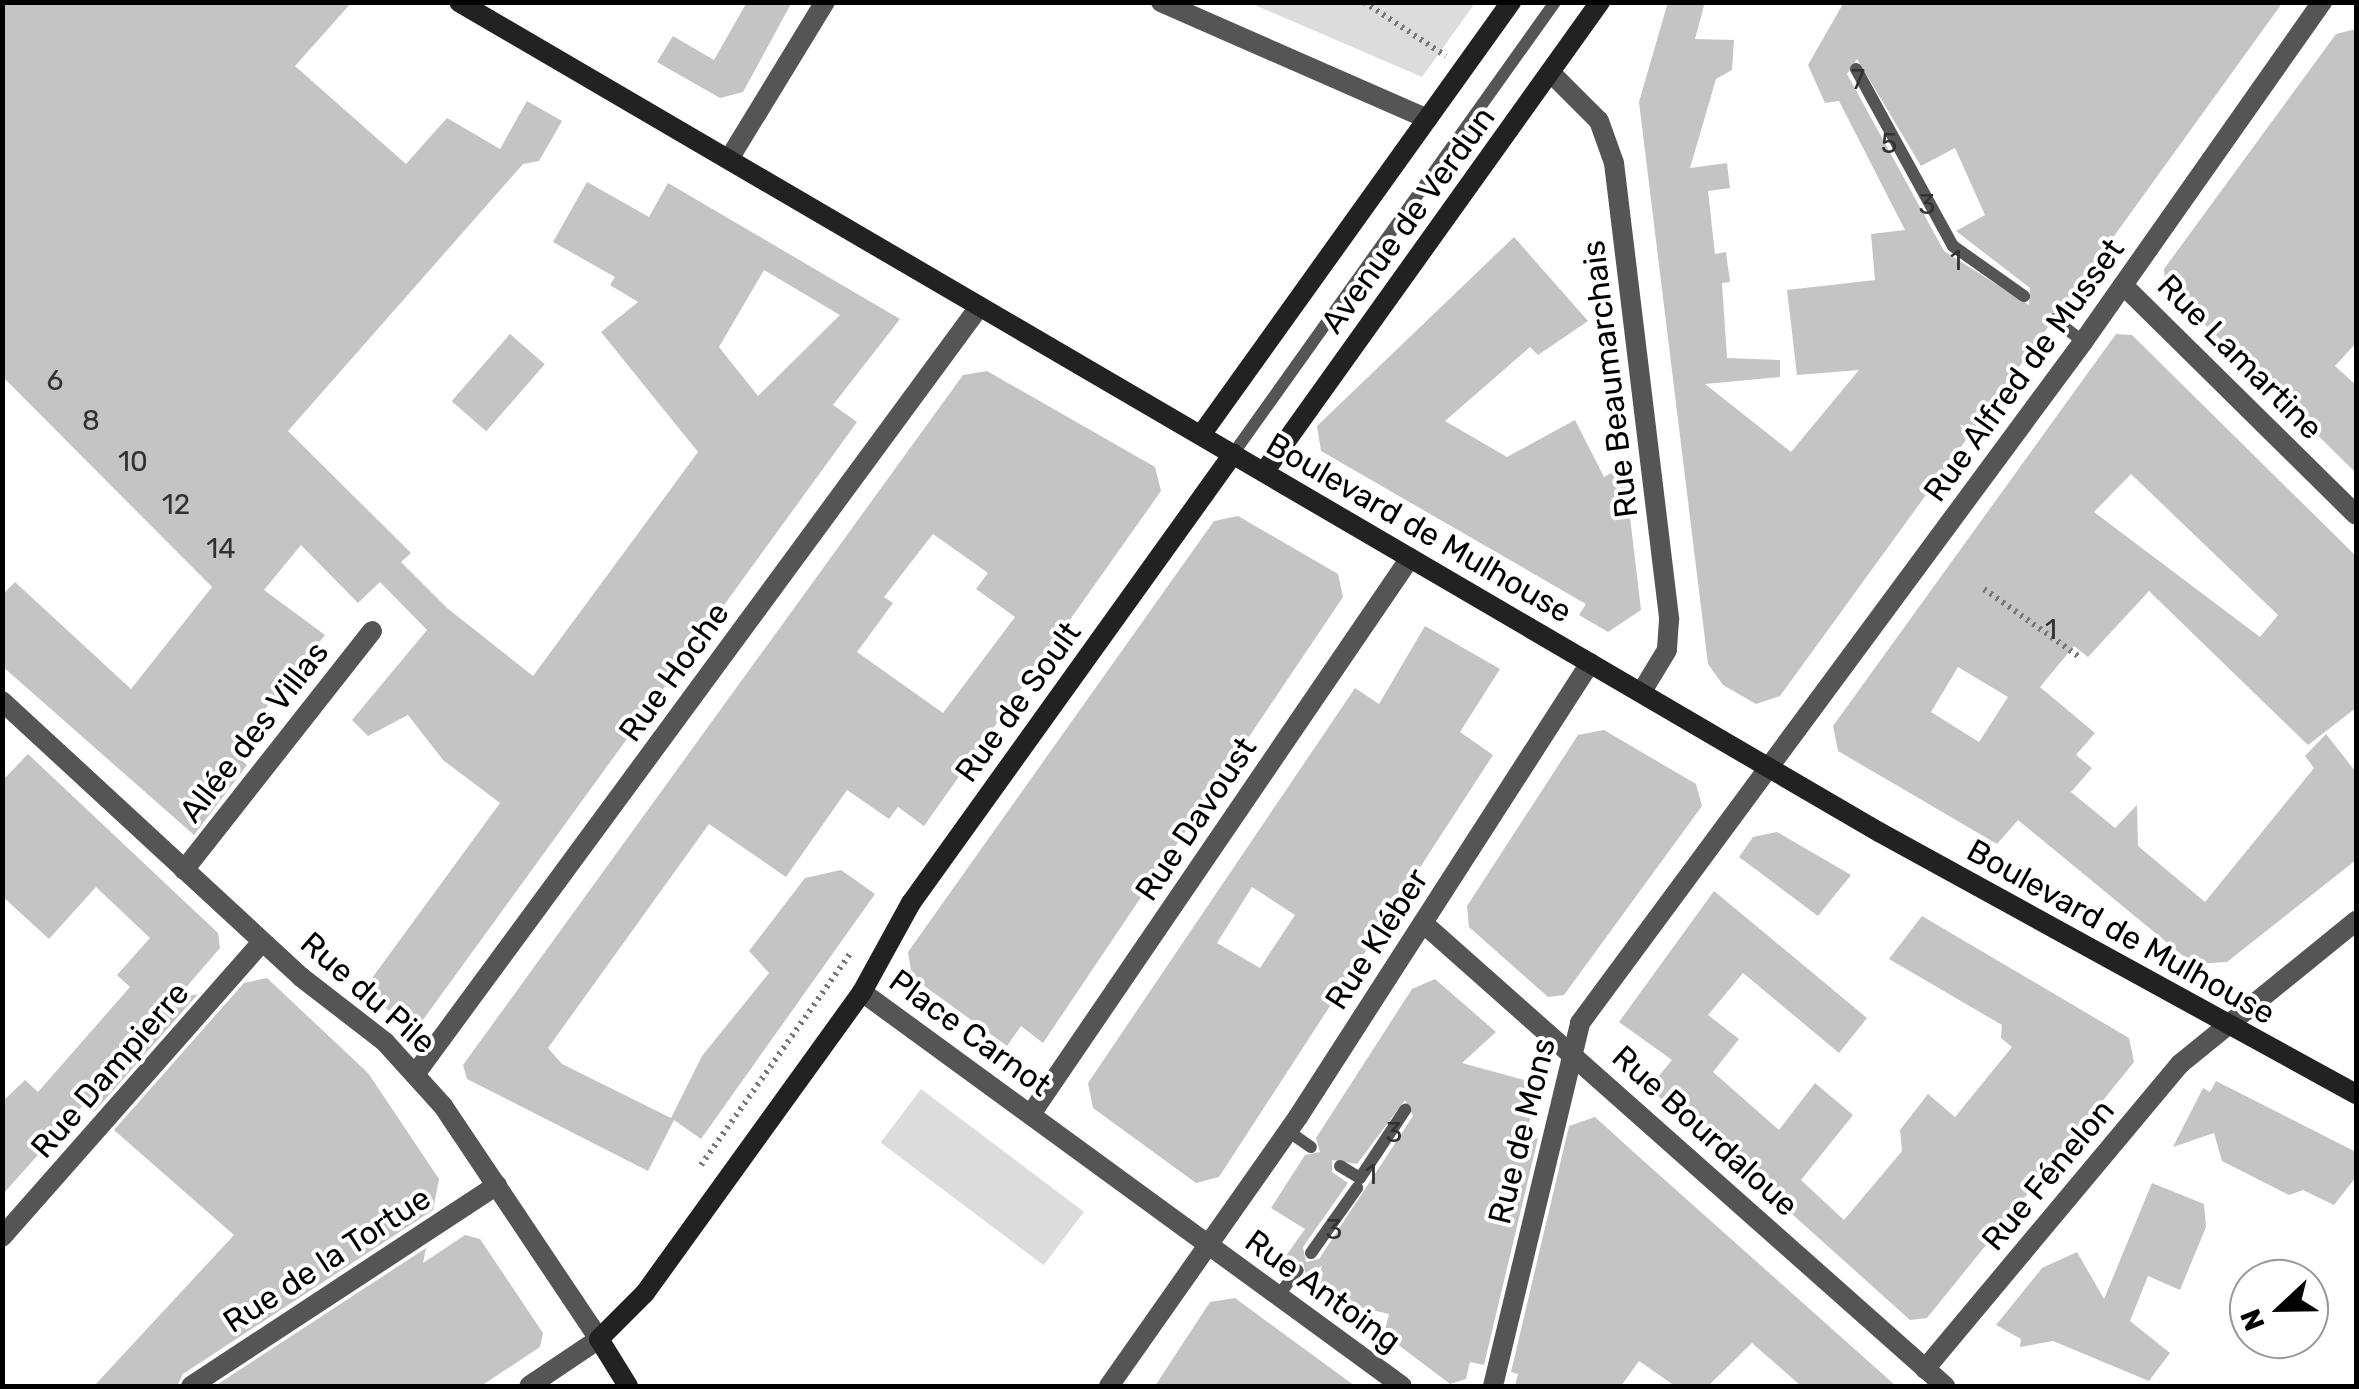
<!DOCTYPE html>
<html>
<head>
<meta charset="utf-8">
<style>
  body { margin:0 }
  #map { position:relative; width:2359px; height:1389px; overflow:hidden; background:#fff; font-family:Rubik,sans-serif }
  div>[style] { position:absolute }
  .green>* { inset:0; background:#dcdcdc; transform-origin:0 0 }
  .building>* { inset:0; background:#c4c4c4; transform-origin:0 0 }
  .path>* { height:6px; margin-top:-3px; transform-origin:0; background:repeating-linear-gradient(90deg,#777 0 2.5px,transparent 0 7.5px) }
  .lane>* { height:12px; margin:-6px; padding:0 6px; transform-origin:6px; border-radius:6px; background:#555 }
  .street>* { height:20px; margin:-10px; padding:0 10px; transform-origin:10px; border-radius:10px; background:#555 }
  .secondary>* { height:20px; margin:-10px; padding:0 10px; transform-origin:10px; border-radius:10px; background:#222 }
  span { translate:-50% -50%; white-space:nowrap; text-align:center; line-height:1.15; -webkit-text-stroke:8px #fff; paint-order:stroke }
  .number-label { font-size:28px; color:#313131 }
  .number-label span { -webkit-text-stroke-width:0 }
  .street-label { font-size:32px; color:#000 }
  .frame { position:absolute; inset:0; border:5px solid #000; pointer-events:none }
  .north { position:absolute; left:2229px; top:1259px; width:100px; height:100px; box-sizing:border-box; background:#fff; border:2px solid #999; border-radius:50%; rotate:248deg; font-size:28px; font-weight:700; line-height:40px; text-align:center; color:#000 }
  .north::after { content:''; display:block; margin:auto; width:35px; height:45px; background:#000; clip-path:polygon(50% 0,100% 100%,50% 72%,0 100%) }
</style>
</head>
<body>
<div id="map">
  <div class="green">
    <div style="clip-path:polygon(1250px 3px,1475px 3px,1422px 77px)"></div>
    <div style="left:921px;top:1089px;width:204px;height:67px;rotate:37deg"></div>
  </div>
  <div class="building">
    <div style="clip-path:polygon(evenodd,2px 2px,352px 2px,295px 66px,406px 164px,447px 118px,500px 149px,527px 101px,562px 121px,539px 161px,523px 164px,288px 431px,411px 553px,401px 562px,447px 608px,533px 676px,698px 452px,601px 332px,638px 302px,610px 285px,615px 277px,553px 242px,587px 182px,649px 217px,668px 183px,900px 319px,833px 405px,857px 422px,420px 1024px,405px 1025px,364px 989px,500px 803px,443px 760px,408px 715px,368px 736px,352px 720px,427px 630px,380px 582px,358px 603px,301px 545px,264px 590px,325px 635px,231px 751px,247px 765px,194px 835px,2px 666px,2px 595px,15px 582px,131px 689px,212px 587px,2px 376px,2px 2px,764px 270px,840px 315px,758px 396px,719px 347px,764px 270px)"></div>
    <div style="clip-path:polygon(747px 2px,792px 2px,743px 92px,720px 98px,657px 62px,673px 36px,714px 60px)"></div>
    <div style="clip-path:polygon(evenodd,1668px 2px,1705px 2px,1695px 39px,1734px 40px,1732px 70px,1716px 79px,1690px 168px,1727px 163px,1730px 188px,1708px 191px,1715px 254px,1726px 252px,1730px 282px,1722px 283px,1727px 358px,1780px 360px,1780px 377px,1705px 384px,1791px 452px,1859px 370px,1797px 375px,1787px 290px,1875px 280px,1871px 234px,1905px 230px,1839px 101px,1825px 103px,1808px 65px,1844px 2px,2283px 2px,2060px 311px,2046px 314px,2048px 327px,1780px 696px,1756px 704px,1723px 685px,1708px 664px,1639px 102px,1668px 2px,1857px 59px,1921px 166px,1955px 148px,1985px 215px,1956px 231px,2030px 288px,2029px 305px,1944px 251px,1847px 74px,1857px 59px)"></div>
    <div style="clip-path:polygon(2356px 29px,2356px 343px,2335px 366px,2356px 385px,2356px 473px,2165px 285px,2164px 269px,2336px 34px)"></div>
    <div style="clip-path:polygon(1514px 237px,1588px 321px,1538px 355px,1530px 347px,1445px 421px,1507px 457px,1575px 420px,1604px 477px,1624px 466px,1641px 610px,1608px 632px,1579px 615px,1586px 604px,1321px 451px,1317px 426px)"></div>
    <div style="left:510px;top:334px;width:46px;height:89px;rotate:41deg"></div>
    <div style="clip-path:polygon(evenodd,2116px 334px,2132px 335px,2356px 556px,2356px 708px,2308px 745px,2149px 591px,2088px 657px,2074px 646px,2040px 687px,2095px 733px,2076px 755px,2092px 768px,2071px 792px,2115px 828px,2137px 805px,2138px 846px,2205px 902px,2314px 768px,2305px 756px,2326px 734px,2356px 772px,2356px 860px,2227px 962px,2193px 964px,2018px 820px,1997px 844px,1838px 751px,1833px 726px,2116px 334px,2131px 474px,2278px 615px,2260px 637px,2094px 512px,2131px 474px,2116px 334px,1958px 667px,2008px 697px,1979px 742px,1931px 712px,1958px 667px)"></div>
    <div style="clip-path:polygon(evenodd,987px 371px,1155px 467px,1161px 491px,924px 826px,898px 807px,889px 819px,847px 790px,786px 877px,709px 824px,548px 1048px,562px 1064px,671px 1118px,702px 1056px,769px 973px,749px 951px,805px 878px,841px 870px,875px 894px,701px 1139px,674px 1120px,648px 1171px,467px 1079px,463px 1065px,963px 375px,987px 371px,933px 534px,988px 573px,976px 589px,1015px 617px,943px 713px,857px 652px,893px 603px,884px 597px,933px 534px)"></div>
    <div style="clip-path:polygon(1238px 516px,1338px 574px,1343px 597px,1043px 1043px,1021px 1026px,1007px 1046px,912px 977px,908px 952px,1214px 521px)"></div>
    <div style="clip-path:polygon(evenodd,1425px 626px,1500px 669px,1460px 732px,1493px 755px,1219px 1177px,1196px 1183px,1093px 1108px,1088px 1083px,1355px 688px,1379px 704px,1425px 626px,1252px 887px,1295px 915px,1260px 968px,1217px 943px,1252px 887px)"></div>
    <div style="clip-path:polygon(1604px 730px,1696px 784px,1702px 806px,1564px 995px,1548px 997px,1469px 927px,1467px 906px,1578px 735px)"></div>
    <div style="clip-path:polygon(28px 754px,218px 933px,220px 948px,176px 999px,198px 994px,94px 1112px,84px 1104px,2px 1195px,2px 1102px,25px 1080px,38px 1092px,130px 987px,117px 975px,150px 938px,96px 887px,49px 939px,2px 896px,2px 781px)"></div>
    <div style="clip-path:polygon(1777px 832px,1851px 875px,1818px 916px,1739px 857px,1753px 837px)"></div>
    <div style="clip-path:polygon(1714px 891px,1867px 1018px,1839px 1053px,1743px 973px,1708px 1015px,1739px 1039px,1713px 1072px,1779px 1130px,1815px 1083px,1853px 1115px,1801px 1180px,1844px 1220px,1902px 1151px,1900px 1130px,1928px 1094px,1955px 1117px,2012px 1047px,2001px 1038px,2002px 1025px,1889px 959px,1922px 916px,2129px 1038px,2134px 1062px,1927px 1318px,1910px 1320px,1762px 1187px,1734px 1150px,1728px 1158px,1649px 1088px,1672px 1060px,1619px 1022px)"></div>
    <div style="clip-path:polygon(267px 978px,368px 1073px,439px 1179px,433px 1210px,183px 1374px,177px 1386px,94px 1386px,234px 1235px,114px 1130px,244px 983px)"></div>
    <div style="clip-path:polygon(evenodd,1435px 979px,1496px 1032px,1462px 1063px,1539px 1084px,1524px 1143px,1538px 1138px,1484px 1365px,1470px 1362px,1466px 1379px,1450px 1384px,1384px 1334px,1389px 1314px,1342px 1303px,1306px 1276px,1303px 1262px,1283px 1260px,1305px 1229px,1271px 1208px,1305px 1155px,1320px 1152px,1316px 1138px,1412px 989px,1435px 979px,1405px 1100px,1413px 1116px,1319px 1259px,1306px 1262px,1303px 1247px,1348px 1183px,1332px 1172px,1332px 1160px,1357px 1164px,1405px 1100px)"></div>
    <div style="clip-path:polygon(2216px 1081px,2356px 1152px,2356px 1177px,2334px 1205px,2303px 1190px,2289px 1195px,2222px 1161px,2214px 1133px,2173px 1147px,2203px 1088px,2210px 1092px)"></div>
    <div style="clip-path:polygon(1595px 1117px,1638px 1156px,1896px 1386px,1801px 1386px,1752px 1343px,1708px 1386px,1675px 1386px,1639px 1361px,1621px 1386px,1515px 1386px,1518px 1374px,1511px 1372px,1569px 1126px)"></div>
    <div style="clip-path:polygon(2152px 1183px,2204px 1204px,2206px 1227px,2180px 1290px,2148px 1276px,2130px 1321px,2170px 1353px,2149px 1381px,2053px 1341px,2020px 1347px,2021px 1339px,1996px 1325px,2042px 1268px,2077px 1252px,2104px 1299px)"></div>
    <div style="clip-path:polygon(465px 1235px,480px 1239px,543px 1333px,540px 1347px,481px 1386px,215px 1386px,426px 1248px,423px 1263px)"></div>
    <div style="clip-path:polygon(1235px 1298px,1355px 1386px,1155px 1386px,1210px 1302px)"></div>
  </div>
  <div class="path">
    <div style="left:1364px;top:2px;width:98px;rotate:33.4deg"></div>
    <div style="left:1984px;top:589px;width:119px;rotate:35.4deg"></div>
    <div style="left:701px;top:1165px;width:258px;rotate:-54.8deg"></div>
  </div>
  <div class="lane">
    <div style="left:1856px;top:69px;width:202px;rotate:61.3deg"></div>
    <div style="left:1953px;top:246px;width:87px;rotate:35.2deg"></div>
    <div style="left:2054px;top:319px;width:37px;rotate:38deg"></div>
    <div style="left:1233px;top:454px;width:555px;rotate:-54.53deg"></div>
    <div style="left:1288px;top:1131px;width:28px;rotate:35deg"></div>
    <div style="left:1340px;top:1166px;width:23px;rotate:31deg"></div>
    <div style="left:1360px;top:1178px;width:82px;rotate:-56.5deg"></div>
    <div style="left:1311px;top:1253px;width:80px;rotate:-54.7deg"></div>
    <div style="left:1279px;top:1295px;width:31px;rotate:-53deg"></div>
  </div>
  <div class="street">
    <div style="left:1161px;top:2px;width:291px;rotate:23.7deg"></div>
    <div style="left:1550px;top:72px;width:69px;rotate:45deg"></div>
    <div style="left:1599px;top:121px;width:45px;rotate:70.3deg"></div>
    <div style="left:1614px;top:163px;width:460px;rotate:83.1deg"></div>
    <div style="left:1669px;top:620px;width:30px;rotate:94deg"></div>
    <div style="left:1667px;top:650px;width:50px;rotate:121.2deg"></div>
    <div style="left:729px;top:159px;width:184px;rotate:-58.6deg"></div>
    <div style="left:2123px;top:285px;width:327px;rotate:44.6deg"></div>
    <div style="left:2px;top:701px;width:407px;rotate:42.7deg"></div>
    <div style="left:301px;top:977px;width:106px;rotate:37.7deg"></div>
    <div style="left:385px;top:1042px;width:86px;rotate:47.8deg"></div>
    <div style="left:443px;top:1106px;width:280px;rotate:56.2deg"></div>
    <div style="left:599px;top:1339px;width:84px;rotate:146.1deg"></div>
    <div style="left:184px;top:870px;width:304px;rotate:-51.8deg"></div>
    <div style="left:1423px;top:923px;width:698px;rotate:41.57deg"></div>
    <div style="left:862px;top:992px;width:668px;rotate:36.12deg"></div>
    <div style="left:416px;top:1073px;width:951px;rotate:-53.68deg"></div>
    <div style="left:1031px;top:1114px;width:673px;rotate:-55.72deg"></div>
    <div style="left:2px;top:1237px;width:393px;rotate:-48.6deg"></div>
    <div style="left:1925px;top:1369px;width:398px;rotate:-50.1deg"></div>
    <div style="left:2180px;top:1064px;width:227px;rotate:-39.1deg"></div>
    <div style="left:191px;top:1386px;width:366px;rotate:-33.3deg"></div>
    <div style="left:1109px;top:1386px;width:329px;rotate:-54.9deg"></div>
    <div style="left:1298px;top:1117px;width:540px;rotate:-57.25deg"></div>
    <div style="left:1493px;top:1386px;width:373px;rotate:-76.5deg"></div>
    <div style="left:1580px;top:1023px;width:847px;rotate:-53.55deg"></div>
    <div style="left:2083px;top:342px;width:416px;rotate:-54.9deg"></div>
  </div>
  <div class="secondary">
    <div style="left:459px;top:2px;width:1645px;rotate:30.31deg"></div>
    <div style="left:1879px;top:832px;width:544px;rotate:28.78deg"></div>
    <div style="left:1201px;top:435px;width:533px;rotate:-54.4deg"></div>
    <div style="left:1264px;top:472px;width:578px;rotate:-54.44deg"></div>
    <div style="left:628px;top:1386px;width:55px;rotate:-121.7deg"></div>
    <div style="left:599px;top:1339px;width:65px;rotate:-45deg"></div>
    <div style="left:645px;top:1293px;width:371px;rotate:-54.2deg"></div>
    <div style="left:862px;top:992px;width:102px;rotate:-61.2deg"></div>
    <div style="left:911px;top:903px;width:553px;rotate:-54.35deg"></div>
  </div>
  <div class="number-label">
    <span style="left:1858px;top:80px">7</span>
    <span style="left:1889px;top:144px">5</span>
    <span style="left:1927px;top:205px">3</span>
    <span style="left:1956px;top:261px">1</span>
    <span style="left:55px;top:381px">6</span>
    <span style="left:91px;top:421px">8</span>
    <span style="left:133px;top:462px">10</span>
    <span style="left:176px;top:505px">12</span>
    <span style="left:221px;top:549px">14</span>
    <span style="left:2051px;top:630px">1</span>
    <span style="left:1394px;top:1133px">3</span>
    <span style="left:1371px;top:1175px">1</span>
    <span style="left:1334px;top:1230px">3</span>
  </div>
  <div class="street-label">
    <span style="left:1408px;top:220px;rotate:-54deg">Avenue de Verdun</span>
    <span style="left:2240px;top:357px;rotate:45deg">Rue Lamartine</span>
    <span style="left:2024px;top:370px;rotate:-54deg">Rue Alfred de Musset</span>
    <span style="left:1610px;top:379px;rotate:-97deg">Rue Beaumarchais</span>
    <span style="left:1419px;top:528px;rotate:30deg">Boulevard de Mulhouse</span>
    <span style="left:674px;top:672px;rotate:-54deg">Rue Hoche</span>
    <span style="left:1018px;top:702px;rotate:-54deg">Rue de Soult</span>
    <span style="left:254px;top:732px;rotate:-52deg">Allée des Villas</span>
    <span style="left:1196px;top:819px;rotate:-56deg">Rue Davoust</span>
    <span style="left:2121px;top:932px;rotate:29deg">Boulevard de Mulhouse</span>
    <span style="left:1377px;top:939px;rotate:-57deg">Rue Kléber</span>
    <span style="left:368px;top:993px;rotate:41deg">Rue du Pile</span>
    <span style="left:970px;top:1033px;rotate:36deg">Place Carnot</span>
    <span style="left:110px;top:1070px;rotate:-49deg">Rue Dampierre</span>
    <span style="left:1522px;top:1131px;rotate:-76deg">Rue de Mons</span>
    <span style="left:1705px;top:1131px;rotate:42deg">Rue Bourdaloue</span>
    <span style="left:2048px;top:1175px;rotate:-50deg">Rue Fénelon</span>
    <span style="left:327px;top:1260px;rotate:-33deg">Rue de la Tortue</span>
    <span style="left:1323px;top:1291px;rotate:36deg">Rue Antoing</span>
  </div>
  <div class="frame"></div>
  <div class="north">N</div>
</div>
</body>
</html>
